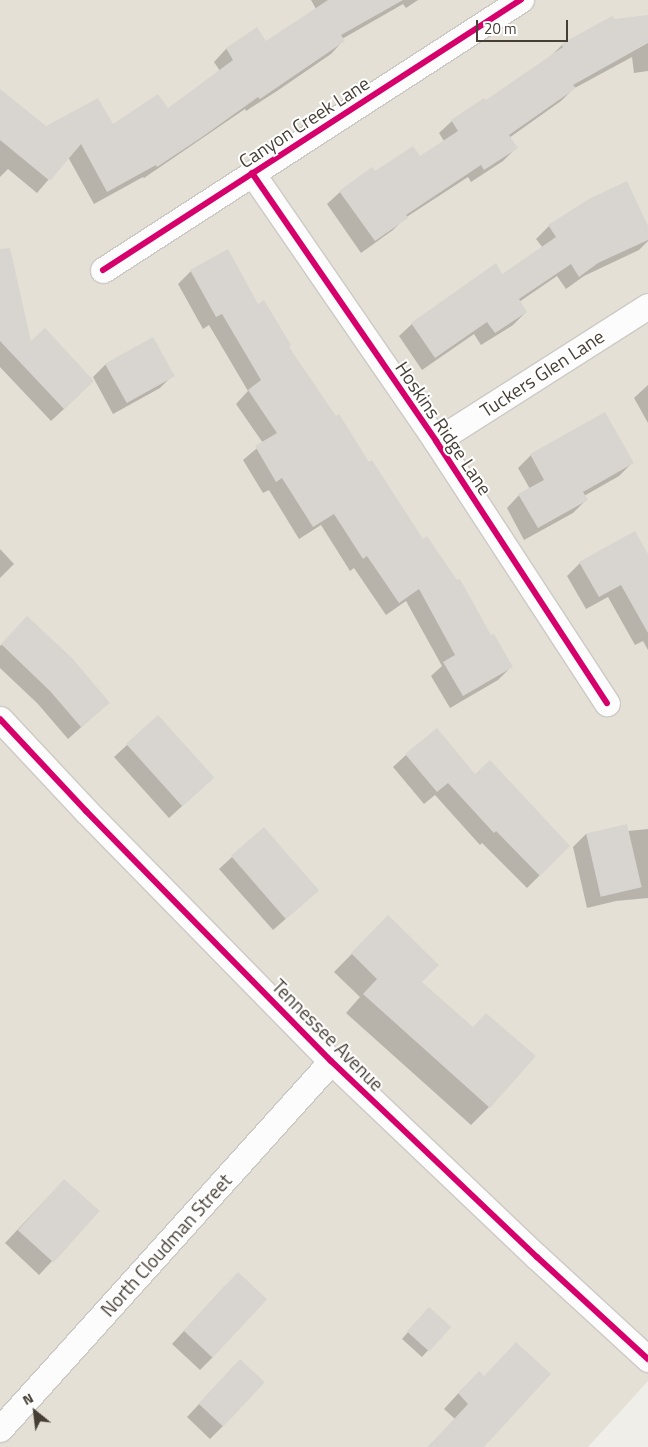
<!DOCTYPE html>
<html>
<head>
<meta charset="utf-8">
<style>
  body { margin:0 }
  #map { position:relative; width:648px; height:1447px; overflow:hidden; background:#f0eee9; font-family:"Titillium Web",sans-serif }
  div>[style] { position:absolute }
  .residential>* { inset:0; background:#e5e0d6 }
  .shadow>* { inset:0; background:#0003 }
  .building>* { inset:0; background:#d8d5d0; transform-origin:0 0 }
  .roads { filter:drop-shadow(1px 0 #cdcac5) drop-shadow(-1px 0 #cdcac5) drop-shadow(0 1px #cdcac5) drop-shadow(0 -1px #cdcac5) }
  .street>* { height:25px; margin:-12.5px; padding:0 12.5px; transform-origin:12.5px; border-radius:12.5px; background:#fdfcfc }
  .cycleway>* { height:6px; margin:-3px; padding:0 3px; transform-origin:3px; border-radius:3px; background:#d6006c }
  span { translate:-50% -50%; white-space:nowrap; text-align:center; line-height:1.15; -webkit-text-stroke:4px #fff; paint-order:stroke }
  .street-label { font-size:19px; color:#463f35 }
  .north { position:absolute; left:10px; top:1387px; width:50px; height:50px; -webkit-text-stroke:4px #fff; paint-order:stroke; rotate:331deg; font-size:14px; font-weight:700; line-height:20px; text-align:center; color:#463f35 }
  .north::after { content:''; display:block; margin:auto; width:18px; height:22px; background:#463f35; clip-path:polygon(50% 0,100% 100%,50% 72%,0 100%) }
  .scale { position:absolute; left:476px; top:20px; width:92px; height:22px; box-sizing:border-box; border:2px solid #463f35; border-top:0; padding-left:6px; font-size:15px; line-height:18px; white-space:nowrap; color:#463f35; -webkit-text-stroke:4px #fff; paint-order:stroke }
</style>
</head>
<body>
<div id="map">
  <div class="residential">
    <div style="clip-path:polygon(0 0,648px 0,648px 1381px,588px 1447px,0 1447px)"></div>
  </div>
  <div class="shadow">
    <div style="clip-path:polygon(311px 0,418px 0,406px 8px,403px 4px,342px 39px,343px 41px,331px 54px,277px 91px,246px 111px,245px 109px,144px 178px,143px 177px,94px 204px,68px 157px,37px 193px,8px 169px,0 177px,0 108px,46px 128px,113px 126px,168px 109px,220px 71px,214px 62px,226px 49px,257px 29px,266px 43px,316px 9px)"></div>
    <div style="clip-path:polygon(648px 16px,648px 71px,634px 73px,632px 57px,573px 89px,561px 101px,509px 138px,516px 148px,503px 161px,471px 182px,468px 177px,405px 218px,393px 230px,361px 253px,327px 204px,340px 192px,374px 173px,419px 158px,444px 141px,439px 133px,452px 121px,486px 102px,549px 58px,562px 45px,614px 21px)"></div>
    <div style="clip-path:polygon(549px 226px,648px 229px,648px 241px,639px 250px,584px 276px,566px 289px,557px 276px,519px 302px,526px 312px,513px 325px,481px 345px,474px 334px,422px 370px,399px 336px,412px 324px,502px 275px,543px 248px,536px 239px)"></div>
    <div style="clip-path:polygon(0 271px,30px 343px,80px 394px,51px 421px,0 367px)"></div>
    <div style="clip-path:polygon(191px 271px,257px 306px,511px 667px,498px 680px,450px 708px,431px 676px,442px 666px,406px 601px,386px 615px,354px 568px,350px 571px,321px 525px,299px 539px,269px 490px,263px 493px,243px 460px,263px 443px,236px 404px,248px 391px,209px 325px,203px 329px,178px 284px)"></div>
    <div style="clip-path:polygon(153px 338px,173px 375px,160px 388px,113px 414px,93px 377px,106px 364px)"></div>
    <div style="clip-path:polygon(648px 385px,648px 423px,634px 398px)"></div>
    <div style="clip-path:polygon(531px 455px,632px 463px,619px 476px,584px 496px,586px 500px,573px 513px,524px 540px,507px 508px,519px 495px,530px 489px,518px 468px)"></div>
    <div style="clip-path:polygon(0 549px,14px 564px,0 578px)"></div>
    <div style="clip-path:polygon(648px 557px,648px 650px,643px 641px,635px 645px,608px 597px,586px 609px,567px 576px,580px 563px)"></div>
    <div style="clip-path:polygon(15px 631px,108px 703px,68px 739px,38px 704px,0 668px,0 646px)"></div>
    <div style="clip-path:polygon(127px 745px,213px 778px,169px 818px,114px 757px)"></div>
    <div style="clip-path:polygon(406px 755px,569px 846px,527px 888px,482px 843px,480px 845px,435px 795px,424px 804px,393px 767px)"></div>
    <div style="clip-path:polygon(626px 826px,628px 831px,648px 829px,648px 898px,616px 901px,587px 908px,573px 847px,586px 834px)"></div>
    <div style="clip-path:polygon(232px 857px,305px 902px,273px 930px,219px 869px)"></div>
    <div style="clip-path:polygon(388px 917px,420px 982px,489px 1107px,471px 1125px,346px 1013px,360px 997px,334px 972px)"></div>
    <div style="clip-path:polygon(52px 1193px,98px 1212px,39px 1275px,5px 1243px)"></div>
    <div style="clip-path:polygon(225px 1286px,213px 1357px,200px 1370px,172px 1344px)"></div>
    <div style="clip-path:polygon(423px 1315px,449px 1327px,422px 1357px,402px 1339px)"></div>
    <div style="clip-path:polygon(227px 1374px,223px 1426px,210px 1439px,187px 1417px)"></div>
    <div style="clip-path:polygon(464px 1387px,482px 1447px,428px 1447px,455px 1419px,444px 1409px)"></div>
  </div>
  <div class="building">
    <div style="clip-path:polygon(328px 0,403px 0,341px 35px,345px 41px,260px 99px,258px 97px,202px 137px,157px 167px,156px 165px,107px 192px,81px 144px,50px 181px,0 140px,0 89px,46px 126px,98px 98px,113px 124px,158px 94px,168px 108px,233px 60px,226px 48px,257px 27px,266px 41px)"></div>
    <div style="clip-path:polygon(648px 15px,648px 43px,573px 85px,576px 88px,509px 135px,518px 148px,484px 170px,481px 165px,406px 215px,408px 218px,375px 241px,339px 191px,372px 167px,375px 171px,413px 146px,420px 156px,458px 131px,451px 120px,484px 98px,486px 100px,563px 47px,561px 44px,612px 16px,615px 19px)"></div>
    <div style="clip-path:polygon(627px 181px,648px 226px,648px 240px,598px 263px,579px 277px,571px 264px,519px 299px,527px 312px,495px 333px,487px 322px,435px 358px,411px 323px,496px 263px,502px 274px,556px 237px,548px 225px,589px 199px)"></div>
    <div style="clip-path:polygon(10px 248px,31px 341px,45px 328px,94px 381px,64px 409px,0 341px,0 249px)"></div>
    <div style="clip-path:polygon(228px 249px,258px 304px,264px 300px,291px 345px,289px 347px,336px 416px,339px 414px,369px 462px,372px 460px,423px 539px,427px 536px,457px 580px,460px 579px,491px 635px,494px 634px,513px 667px,463px 696px,443px 662px,455px 655px,419px 589px,399px 603px,367px 556px,363px 559px,334px 514px,313px 527px,282px 478px,276px 482px,255px 446px,277px 433px,248px 390px,261px 380px,222px 314px,216px 317px,190px 270px)"></div>
    <div style="left:153px;top:337px;width:45px;height:55px;rotate:61deg"></div>
    <div style="clip-path:polygon(605px 412px,634px 463px,583px 492px,588px 500px,538px 528px,518px 494px,544px 480px,530px 454px)"></div>
    <div style="clip-path:polygon(635px 531px,648px 554px,648px 633px,621px 585px,599px 597px,579px 562px)"></div>
    <div style="clip-path:polygon(27px 616px,72px 658px,110px 703px,81px 727px,50px 691px,1px 644px)"></div>
    <div style="left:158px;top:715px;width:84px;height:43px;rotate:48deg"></div>
    <div style="clip-path:polygon(437px 728px,475px 774px,490px 760px,570px 846px,540px 876px,496px 831px,494px 833px,448px 783px,437px 792px,405px 754px)"></div>
    <div style="left:627px;top:824px;width:65px;height:42px;rotate:77deg"></div>
    <div style="left:264px;top:827px;width:84px;height:44px;rotate:49deg"></div>
    <div style="clip-path:polygon(388px 915px,439px 965px,422px 982px,473px 1027px,486px 1013px,536px 1056px,490px 1108px,363px 994px,377px 979px,351px 953px)"></div>
    <div style="left:64px;top:1179px;width:48px;height:69px;rotate:42deg"></div>
    <div style="left:238px;top:1272px;width:40px;height:80px;rotate:43deg"></div>
    <div style="left:429px;top:1307px;width:30px;height:33px;rotate:42deg"></div>
    <div style="clip-path:polygon(516px 1342px,551px 1374px,484px 1447px,428px 1447px,468px 1404px,458px 1393px,479px 1371px,484px 1376px)"></div>
    <div style="left:240px;top:1359px;width:34px;height:61px;rotate:43deg"></div>
  </div>
  <div class="roads">
    <div class="street">
      <div style="left:252px;top:173px;width:325px;rotate:55.5deg"></div>
      <div style="left:436px;top:441px;width:313px;rotate:56.9deg"></div>
      <div style="left:103px;top:270px;width:498px;rotate:-32.9deg"></div>
      <div style="left:436px;top:441px;width:251px;rotate:-32.5deg"></div>
      <div style="left:0;top:719px;width:126px;rotate:46.9deg"></div>
      <div style="left:86px;top:811px;width:350px;rotate:45.6deg"></div>
      <div style="left:331px;top:1061px;width:284px;rotate:43.6deg"></div>
      <div style="left:537px;top:1257px;width:151px;rotate:42.6deg"></div>
      <div style="left:0;top:1429px;width:495px;rotate:-48deg"></div>
    </div>
  </div>
  <div class="cycleway">
    <div style="left:252px;top:173px;width:325px;rotate:55.5deg"></div>
    <div style="left:436px;top:441px;width:313px;rotate:56.9deg"></div>
    <div style="left:103px;top:270px;width:498px;rotate:-32.9deg"></div>
    <div style="left:0;top:719px;width:126px;rotate:46.9deg"></div>
    <div style="left:86px;top:811px;width:350px;rotate:45.6deg"></div>
    <div style="left:331px;top:1061px;width:284px;rotate:43.6deg"></div>
    <div style="left:537px;top:1257px;width:151px;rotate:42.6deg"></div>
  </div>
  <div class="street-label">
    <span style="left:304px;top:122px;rotate:-33deg">Canyon Creek Lane</span>
    <span style="left:542px;top:373px;rotate:-33deg">Tuckers Glen Lane</span>
    <span style="left:444px;top:428px;rotate:56deg">Hoskins Ridge Lane</span>
    <span style="left:328px;top:1035px;rotate:45deg">Tennessee Avenue</span>
    <span style="left:166px;top:1245px;rotate:-48deg">North Cloudman Street</span>
  </div>
  <div class="north">N</div>
  <div class="scale">20 m</div>
</div>
</body>
</html>
